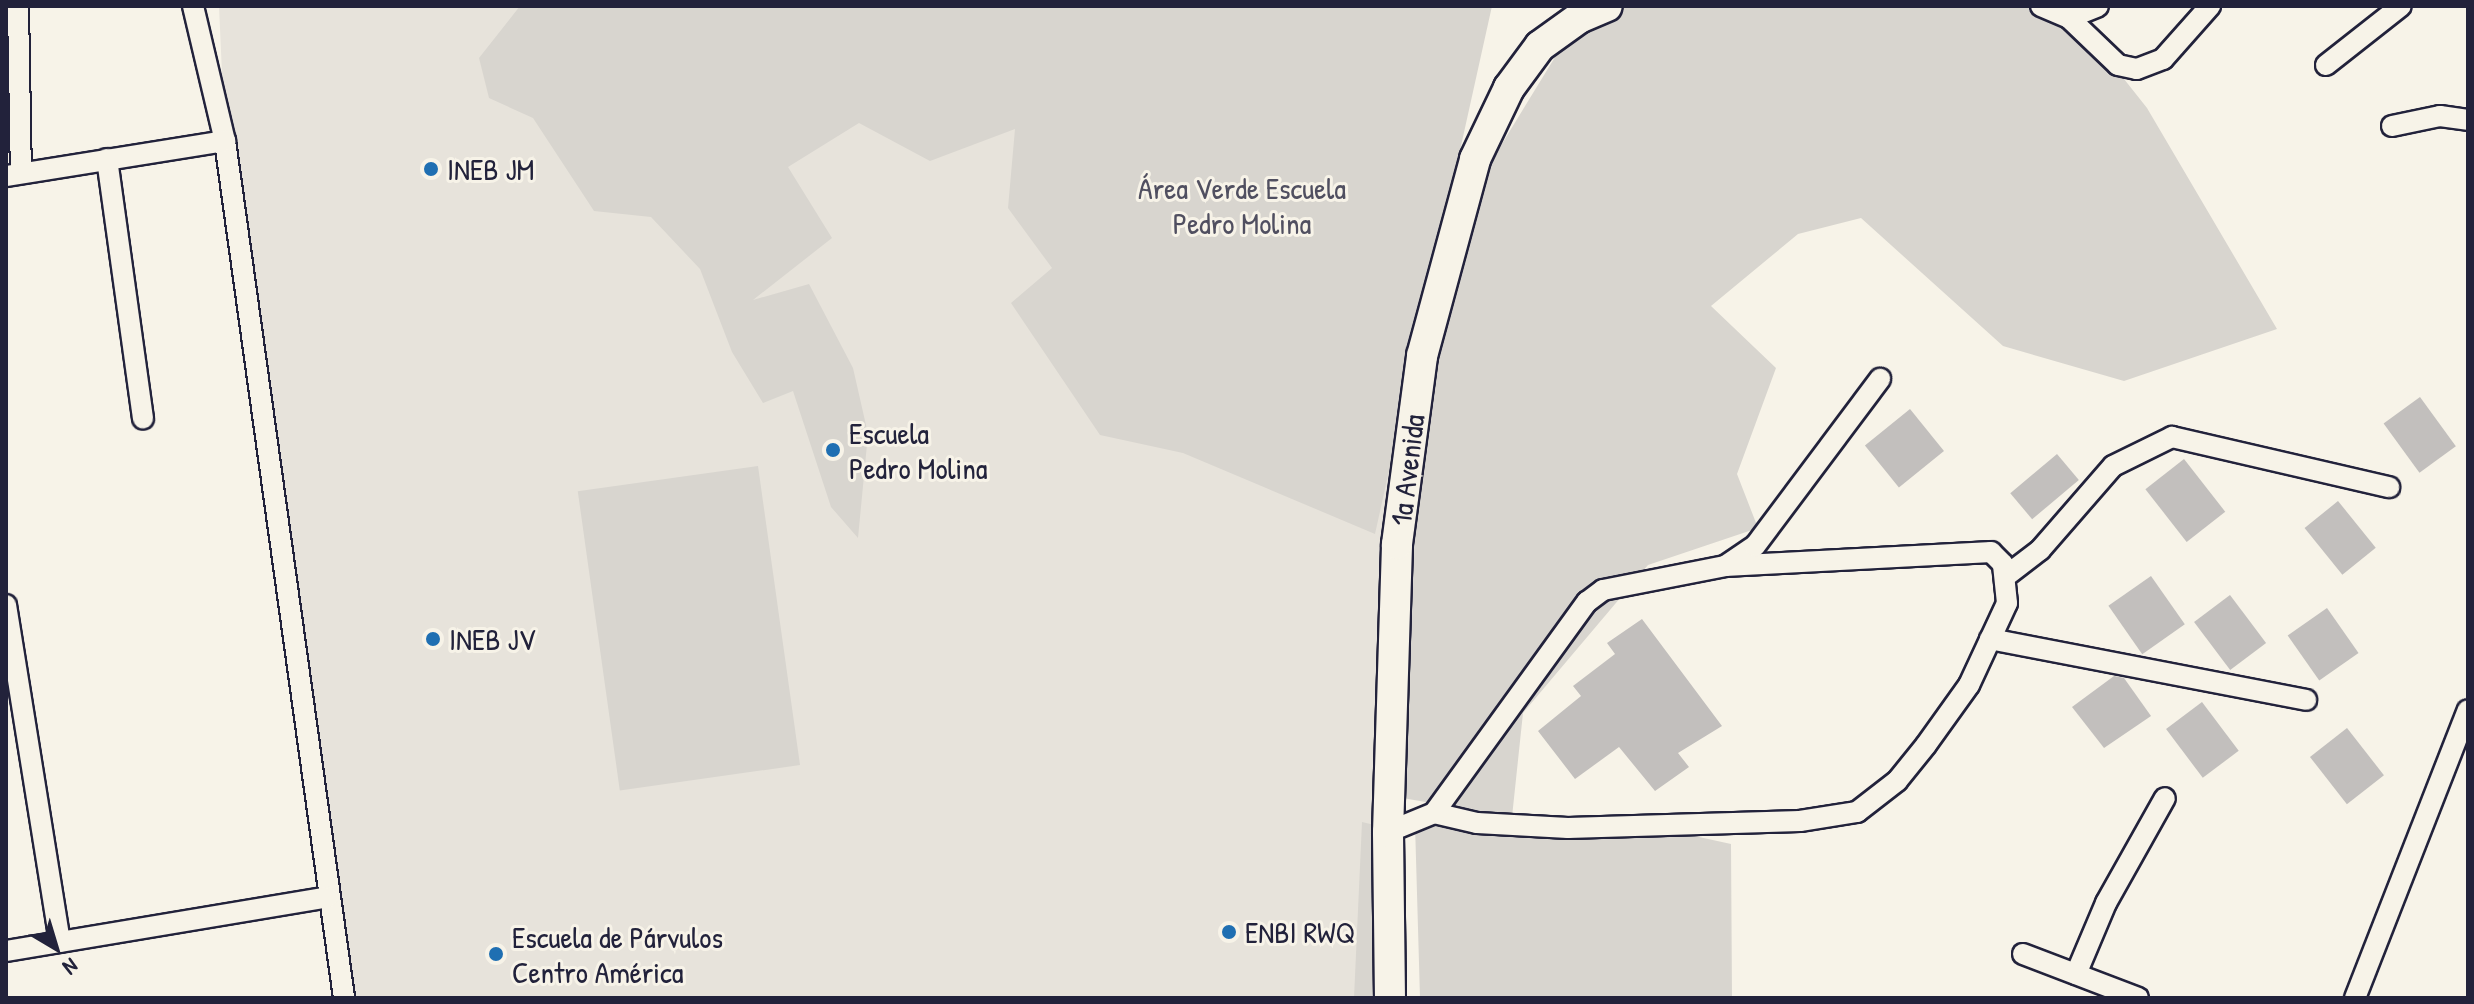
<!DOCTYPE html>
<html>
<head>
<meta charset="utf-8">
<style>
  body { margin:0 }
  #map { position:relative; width:2474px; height:1004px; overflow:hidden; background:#f7f3e8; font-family:"Patrick Hand",sans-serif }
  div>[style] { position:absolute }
  .built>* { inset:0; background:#e7e3db }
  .green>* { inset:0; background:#d8d5cf; transform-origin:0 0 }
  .building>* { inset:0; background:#c2bfbd; transform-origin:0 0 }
  .roads { filter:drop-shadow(2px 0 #22223b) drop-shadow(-2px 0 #22223b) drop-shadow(0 2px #22223b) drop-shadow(0 -2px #22223b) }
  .minor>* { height:20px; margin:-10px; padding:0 10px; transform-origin:10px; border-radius:10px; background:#f7f3e8 }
  .secondary>* { height:30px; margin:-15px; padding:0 15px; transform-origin:15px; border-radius:15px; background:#f7f3e8 }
  .dots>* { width:22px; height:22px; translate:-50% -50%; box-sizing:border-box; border:4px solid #f7f3e8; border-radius:50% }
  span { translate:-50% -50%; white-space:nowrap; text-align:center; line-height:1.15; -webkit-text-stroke:6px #f7f3e8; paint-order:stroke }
  .poi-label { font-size:30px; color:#22223b }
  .left { translate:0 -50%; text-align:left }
  .park-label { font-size:30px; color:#504f60 }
  .street-label { font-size:30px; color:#22223b }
  .frame { position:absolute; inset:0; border:8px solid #22223b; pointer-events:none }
  .north { position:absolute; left:16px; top:908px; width:80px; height:80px; -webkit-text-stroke:6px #f7f3e8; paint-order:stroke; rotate:142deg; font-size:22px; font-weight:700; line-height:32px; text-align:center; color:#22223b }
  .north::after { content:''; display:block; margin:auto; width:28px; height:36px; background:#22223b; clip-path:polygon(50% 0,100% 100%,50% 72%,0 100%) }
</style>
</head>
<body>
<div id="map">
  <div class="built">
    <div style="clip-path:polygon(219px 6px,1490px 6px,1409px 343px,1372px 998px,352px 998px,225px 141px)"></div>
  </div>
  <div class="green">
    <div style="clip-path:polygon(520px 6px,1492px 6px,1375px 534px,1183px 453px,1100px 435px,1011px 303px,1052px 268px,1008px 208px,1015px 129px,930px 161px,859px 123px,788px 167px,832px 238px,753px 300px,809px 284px,853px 368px,868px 434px,858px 538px,831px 507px,793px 391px,763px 403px,732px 352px,700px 269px,651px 217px,594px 211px,533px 118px,489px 98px,479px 58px)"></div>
    <div style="clip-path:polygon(1631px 6px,2067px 7px,2147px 108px,2277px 329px,2124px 381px,2003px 346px,1861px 218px,1798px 234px,1711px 306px,1776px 368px,1737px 474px,1758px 528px,1648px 565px,1523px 713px,1512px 817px,1391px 796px,1413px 536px,1439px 347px,1489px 165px,1579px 18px)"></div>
    <div style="left:758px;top:466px;width:302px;height:182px;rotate:82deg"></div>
    <div style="clip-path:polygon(1362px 822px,1391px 829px,1401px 998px,1354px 998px)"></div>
    <div style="clip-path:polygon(1415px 824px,1541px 832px,1658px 828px,1731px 844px,1732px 998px,1420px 998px)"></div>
  </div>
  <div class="building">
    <div style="left:2420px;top:397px;width:61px;height:45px;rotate:54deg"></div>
    <div style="left:1910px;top:409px;width:54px;height:58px;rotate:51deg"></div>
    <div style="left:2057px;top:454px;width:34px;height:61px;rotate:50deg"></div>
    <div style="left:2184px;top:459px;width:67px;height:49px;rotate:52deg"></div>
    <div style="left:2338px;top:501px;width:60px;height:43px;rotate:51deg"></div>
    <div style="left:2151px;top:576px;width:59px;height:52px;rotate:55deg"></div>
    <div style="left:2230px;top:595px;width:60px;height:45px;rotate:53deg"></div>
    <div style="left:2327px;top:608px;width:55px;height:48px;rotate:55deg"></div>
    <div style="clip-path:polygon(1642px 619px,1722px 726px,1678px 753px,1689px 767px,1655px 791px,1619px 747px,1575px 779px,1538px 731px,1581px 696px,1573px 686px,1615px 654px,1607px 643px)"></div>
    <div style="clip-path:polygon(2114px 676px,2124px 678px,2151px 716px,2104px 748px,2072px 707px)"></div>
    <div style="left:2202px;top:702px;width:61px;height:45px;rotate:53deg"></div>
    <div style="left:2347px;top:728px;width:60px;height:47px;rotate:52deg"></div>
  </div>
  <div class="roads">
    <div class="minor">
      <div style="left:18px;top:6px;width:167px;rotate:89deg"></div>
      <div style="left:193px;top:6px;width:139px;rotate:76.7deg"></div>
      <div style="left:225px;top:141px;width:865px;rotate:82.09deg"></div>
      <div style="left:2041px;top:6px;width:30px;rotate:23deg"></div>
      <div style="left:2069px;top:18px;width:68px;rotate:43.8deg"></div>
      <div style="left:2118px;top:65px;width:19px;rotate:12deg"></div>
      <div style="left:2137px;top:69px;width:28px;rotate:-21deg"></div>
      <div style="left:2163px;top:59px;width:71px;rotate:-48.4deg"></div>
      <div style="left:2069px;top:18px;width:31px;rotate:-22deg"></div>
      <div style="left:2326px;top:65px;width:95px;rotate:-38.2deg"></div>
      <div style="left:2392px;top:126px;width:49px;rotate:-11.8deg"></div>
      <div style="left:2440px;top:116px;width:28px;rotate:8deg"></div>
      <div style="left:107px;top:159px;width:262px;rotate:82.1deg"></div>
      <div style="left:6px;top:176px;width:222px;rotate:-9.1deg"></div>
      <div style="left:2006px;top:576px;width:43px;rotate:-37.4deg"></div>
      <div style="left:2040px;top:550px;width:111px;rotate:-49deg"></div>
      <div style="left:2113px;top:466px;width:66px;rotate:-26.2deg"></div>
      <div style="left:2172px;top:437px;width:223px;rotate:13deg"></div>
      <div style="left:6px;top:605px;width:341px;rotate:80.9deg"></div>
      <div style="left:1990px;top:639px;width:322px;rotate:10.9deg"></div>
      <div style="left:1434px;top:813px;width:44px;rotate:13.1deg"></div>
      <div style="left:1477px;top:823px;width:91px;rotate:3.1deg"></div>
      <div style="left:1568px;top:828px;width:232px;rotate:-1.7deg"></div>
      <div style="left:1800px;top:821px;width:58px;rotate:-9deg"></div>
      <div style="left:1857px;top:812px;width:51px;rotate:-37.8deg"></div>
      <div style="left:1897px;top:781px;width:46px;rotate:-51.1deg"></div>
      <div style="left:1926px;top:745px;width:74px;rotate:-54.4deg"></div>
      <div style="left:1969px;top:685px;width:90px;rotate:-65.1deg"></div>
      <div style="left:2007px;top:603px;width:39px;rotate:-96deg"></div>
      <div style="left:2003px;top:564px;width:17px;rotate:-135deg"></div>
      <div style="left:1991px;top:552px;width:266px;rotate:177deg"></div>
      <div style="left:1388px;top:832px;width:50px;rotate:-22.4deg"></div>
      <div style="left:1434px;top:813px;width:261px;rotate:-54.1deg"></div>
      <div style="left:1587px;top:602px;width:20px;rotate:-37deg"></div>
      <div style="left:1603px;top:590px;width:124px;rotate:-11.1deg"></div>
      <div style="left:1725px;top:566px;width:36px;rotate:-34deg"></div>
      <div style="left:1755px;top:546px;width:209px;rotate:-53.2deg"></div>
      <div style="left:6px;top:951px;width:326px;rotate:-9.5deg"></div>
      <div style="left:2023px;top:954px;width:123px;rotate:20.9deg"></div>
      <div style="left:2076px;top:974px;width:77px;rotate:-67.1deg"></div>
      <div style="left:2106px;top:903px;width:120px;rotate:-60.7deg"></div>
      <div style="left:2355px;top:998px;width:309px;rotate:-68.6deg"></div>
    </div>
    <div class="secondary">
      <div style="left:1390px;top:998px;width:166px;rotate:-90.7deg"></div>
      <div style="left:1388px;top:832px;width:288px;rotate:-88.2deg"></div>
      <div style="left:1397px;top:544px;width:190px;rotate:-82.4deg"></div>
      <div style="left:1422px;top:356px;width:204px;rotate:-74.9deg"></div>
      <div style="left:1475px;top:159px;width:79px;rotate:-64.4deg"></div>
      <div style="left:1509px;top:88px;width:52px;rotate:-53.6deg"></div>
      <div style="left:1540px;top:46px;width:48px;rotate:-35.7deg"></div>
      <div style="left:1579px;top:18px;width:30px;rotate:-23deg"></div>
    </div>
  </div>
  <div class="dots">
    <div style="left:431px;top:169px;background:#1f6fb2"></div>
    <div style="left:833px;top:450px;background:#1f6fb2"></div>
    <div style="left:433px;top:639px;background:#1f6fb2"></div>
    <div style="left:1229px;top:932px;background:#1f6fb2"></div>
    <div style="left:496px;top:954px;background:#1f6fb2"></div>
  </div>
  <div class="poi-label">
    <span class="left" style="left:447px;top:169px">INEB JM</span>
    <span class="left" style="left:849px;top:450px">Escuela<br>Pedro Molina</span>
    <span class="left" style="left:449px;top:639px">INEB JV</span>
    <span class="left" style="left:1245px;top:932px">ENBI RWQ</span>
    <span class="left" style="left:512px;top:954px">Escuela de Párvulos<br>Centro América</span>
  </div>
  <div class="park-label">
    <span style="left:1242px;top:205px">Área Verde Escuela<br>Pedro Molina</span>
  </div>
  <div class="street-label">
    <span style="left:1407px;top:470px;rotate:-83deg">1a Avenida</span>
  </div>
  <div class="frame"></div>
  <div class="north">N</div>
</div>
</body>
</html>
